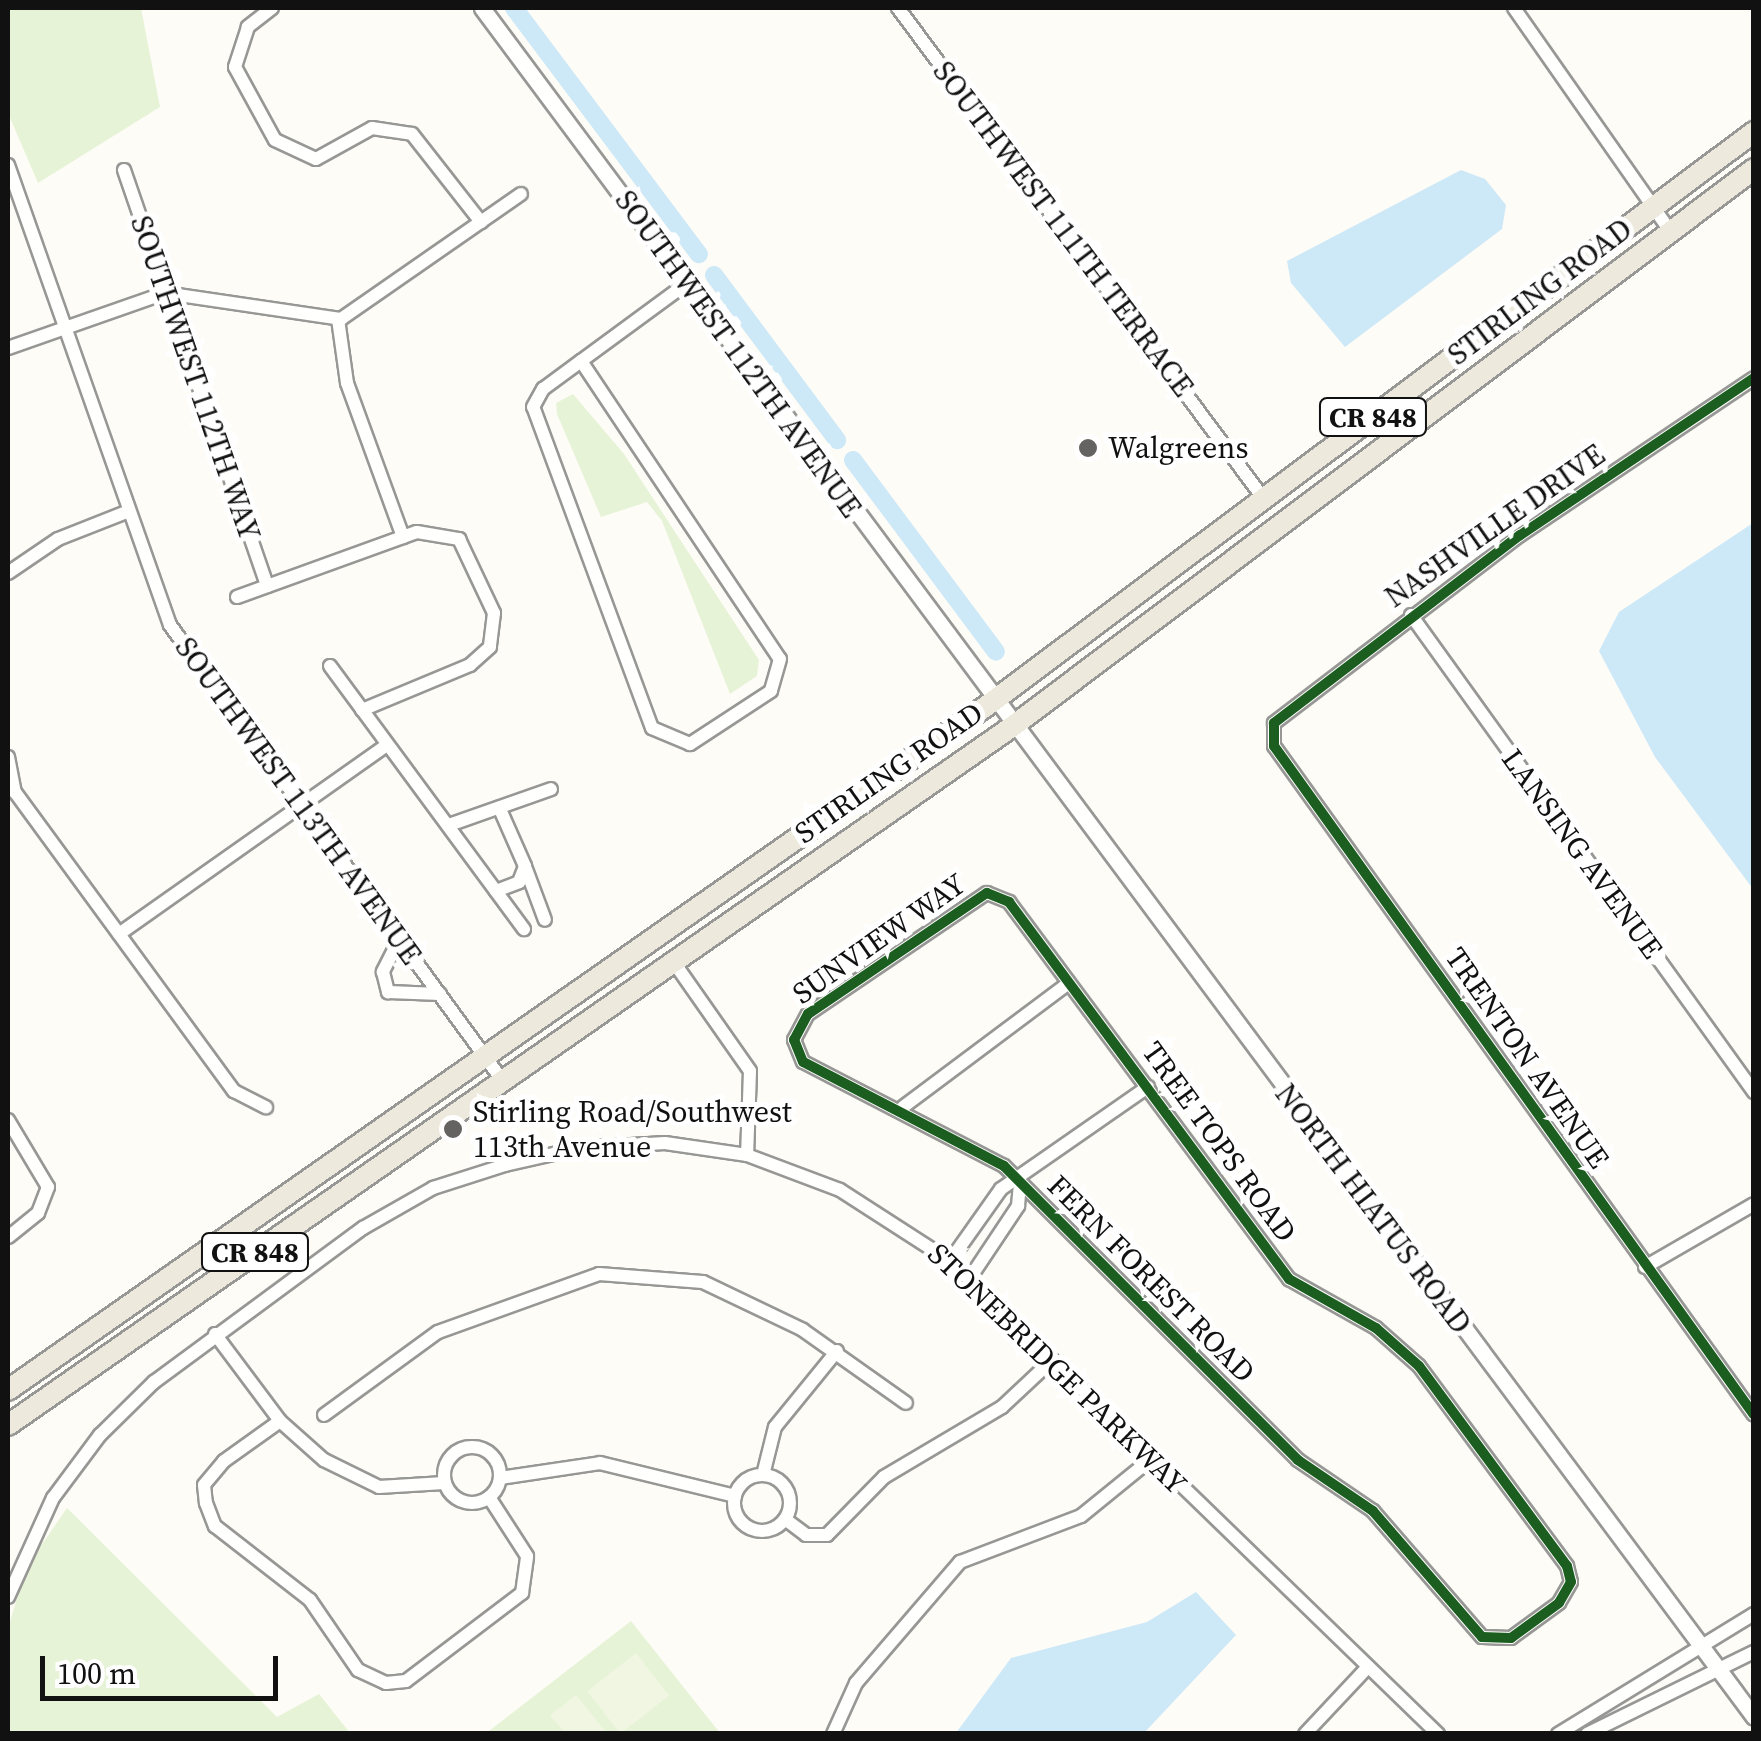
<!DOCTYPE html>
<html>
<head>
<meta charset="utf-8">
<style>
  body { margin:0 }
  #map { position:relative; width:1761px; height:1741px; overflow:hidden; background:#fdfcf7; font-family:"Source Serif 4",serif }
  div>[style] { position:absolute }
  .green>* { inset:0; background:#e7f3d7 }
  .pitch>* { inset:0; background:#f0f6e1; transform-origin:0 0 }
  .water>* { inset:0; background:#cde8f7 }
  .canal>* { height:18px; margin:-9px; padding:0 9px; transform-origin:9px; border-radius:9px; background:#cde8f7 }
  .roads { filter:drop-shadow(2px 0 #979795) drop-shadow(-2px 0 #979795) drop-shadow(0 2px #979795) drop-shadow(0 -2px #979795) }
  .minor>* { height:12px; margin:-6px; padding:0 6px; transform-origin:6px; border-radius:6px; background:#fffffe }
  .minor>.ring { margin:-6px; padding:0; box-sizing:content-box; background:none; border:12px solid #fffffe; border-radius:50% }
  .tertiary>* { height:15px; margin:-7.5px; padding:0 7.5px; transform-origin:7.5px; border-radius:7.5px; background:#fffffe }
  .primary>* { height:20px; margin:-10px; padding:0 10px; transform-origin:10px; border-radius:10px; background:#ede9dc }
  .cycleway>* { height:10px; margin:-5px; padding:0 5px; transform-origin:5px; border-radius:5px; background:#1b5e20 }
  .dots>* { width:28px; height:28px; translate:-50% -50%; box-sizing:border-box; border:5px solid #fff; border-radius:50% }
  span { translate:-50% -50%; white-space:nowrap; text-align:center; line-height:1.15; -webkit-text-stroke:10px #fff; paint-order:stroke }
  .shield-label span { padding:2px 8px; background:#fff; border:2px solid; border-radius:8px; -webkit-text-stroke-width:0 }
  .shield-label { font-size:28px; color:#111; font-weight:700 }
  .street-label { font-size:30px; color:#111 }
  .poi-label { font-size:30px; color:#111 }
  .left { translate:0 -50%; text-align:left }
  .frame { position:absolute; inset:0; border:10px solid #111; pointer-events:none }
  .scale { position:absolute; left:40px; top:1656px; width:238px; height:45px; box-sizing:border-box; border:5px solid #111; border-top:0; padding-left:12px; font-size:30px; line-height:35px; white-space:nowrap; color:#111; -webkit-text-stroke:8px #fff; paint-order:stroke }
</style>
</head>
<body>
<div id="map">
  <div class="green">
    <div style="clip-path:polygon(8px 8px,141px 8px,160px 107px,38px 183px,8px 113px)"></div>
    <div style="clip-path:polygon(573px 394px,624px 454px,759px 660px,757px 676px,730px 694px,662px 521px,647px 502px,601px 517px,557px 414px,556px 403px)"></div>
    <div style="clip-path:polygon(67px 1508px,277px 1717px,319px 1694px,350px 1733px,8px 1734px,8px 1628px,27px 1566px)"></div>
    <div style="clip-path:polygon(631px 1621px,720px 1733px,485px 1734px)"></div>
  </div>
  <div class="pitch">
    <div style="left:636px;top:1653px;width:54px;height:62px;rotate:52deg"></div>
    <div style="clip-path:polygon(576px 1695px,607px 1733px,565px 1733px,550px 1715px)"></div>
  </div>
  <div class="water">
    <div style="clip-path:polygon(1461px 170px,1485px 179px,1506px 205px,1502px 229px,1345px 347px,1291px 283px,1287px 261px)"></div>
    <div style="clip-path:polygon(1753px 523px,1753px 889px,1655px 757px,1599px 651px,1619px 612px)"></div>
    <div style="clip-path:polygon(1196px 1592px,1236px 1635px,1144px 1733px,956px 1733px,1011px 1658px,1147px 1622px)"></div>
  </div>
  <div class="canal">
    <div style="left:514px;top:8px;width:308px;rotate:53.1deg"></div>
    <div style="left:714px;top:275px;width:206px;rotate:53.3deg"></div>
    <div style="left:853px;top:460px;width:239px;rotate:53.3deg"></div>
  </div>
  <div class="roads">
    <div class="minor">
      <div style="left:272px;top:8px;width:31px;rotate:142deg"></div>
      <div style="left:248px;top:27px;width:42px;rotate:108deg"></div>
      <div style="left:235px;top:67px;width:83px;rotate:61.3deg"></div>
      <div style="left:275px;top:140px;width:45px;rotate:24.9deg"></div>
      <div style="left:316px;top:159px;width:64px;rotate:-29deg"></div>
      <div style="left:372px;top:128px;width:40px;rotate:8.5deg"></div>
      <div style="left:412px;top:134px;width:112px;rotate:51.9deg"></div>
      <div style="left:898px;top:8px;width:612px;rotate:53.3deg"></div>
      <div style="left:1514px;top:8px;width:272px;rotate:55deg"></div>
      <div style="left:8px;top:165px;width:488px;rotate:70.6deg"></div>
      <div style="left:170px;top:625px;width:563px;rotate:53.88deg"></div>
      <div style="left:124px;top:170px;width:440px;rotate:71deg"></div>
      <div style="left:338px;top:319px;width:65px;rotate:82deg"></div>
      <div style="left:347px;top:383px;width:164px;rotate:70deg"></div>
      <div style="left:8px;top:348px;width:166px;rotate:-19.3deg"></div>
      <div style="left:165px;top:293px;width:178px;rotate:8.4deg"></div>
      <div style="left:341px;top:319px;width:219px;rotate:-34.8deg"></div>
      <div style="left:581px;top:361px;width:358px;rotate:56.3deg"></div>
      <div style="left:780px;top:659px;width:33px;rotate:106deg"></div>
      <div style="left:771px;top:691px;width:97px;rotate:146.8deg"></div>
      <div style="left:690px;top:744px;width:41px;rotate:-157.2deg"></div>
      <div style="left:652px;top:728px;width:342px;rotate:-110.3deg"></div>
      <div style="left:533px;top:407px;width:21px;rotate:-61deg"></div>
      <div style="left:543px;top:389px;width:47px;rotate:-36.4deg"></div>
      <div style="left:581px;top:361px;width:132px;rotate:-36.3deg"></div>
      <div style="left:1754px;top:378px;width:282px;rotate:146.1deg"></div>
      <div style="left:1520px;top:535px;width:310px;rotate:142.6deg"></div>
      <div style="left:1274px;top:723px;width:23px;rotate:90deg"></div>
      <div style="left:1274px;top:746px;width:823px;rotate:54.34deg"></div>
      <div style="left:8px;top:573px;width:60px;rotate:-34.2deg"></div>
      <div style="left:58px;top:539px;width:76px;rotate:-21.5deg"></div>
      <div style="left:237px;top:597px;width:191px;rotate:-19.9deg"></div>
      <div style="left:417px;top:532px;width:43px;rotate:9.5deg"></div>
      <div style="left:459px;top:539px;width:82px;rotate:64.7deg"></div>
      <div style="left:494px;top:613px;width:34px;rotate:97deg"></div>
      <div style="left:490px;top:647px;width:27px;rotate:138deg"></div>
      <div style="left:470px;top:665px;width:117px;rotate:157.4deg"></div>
      <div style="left:1411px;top:615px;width:588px;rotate:54.28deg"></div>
      <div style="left:330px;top:666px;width:327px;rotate:53.6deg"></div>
      <div style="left:8px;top:757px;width:36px;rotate:79deg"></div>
      <div style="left:15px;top:792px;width:371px;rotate:53.8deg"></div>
      <div style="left:234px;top:1091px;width:36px;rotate:27deg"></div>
      <div style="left:449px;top:825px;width:108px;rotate:-19.4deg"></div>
      <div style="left:526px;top:869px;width:54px;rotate:69.6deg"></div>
      <div style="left:496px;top:891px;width:25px;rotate:-21deg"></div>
      <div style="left:519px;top:882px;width:17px;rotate:-69deg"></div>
      <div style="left:525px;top:866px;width:64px;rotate:-113.8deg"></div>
      <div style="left:987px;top:893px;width:24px;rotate:22deg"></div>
      <div style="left:1009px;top:902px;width:470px;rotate:53.4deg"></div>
      <div style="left:1289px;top:1279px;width:100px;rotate:29.4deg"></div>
      <div style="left:1376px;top:1328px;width:57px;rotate:41.5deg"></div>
      <div style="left:1419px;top:1366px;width:249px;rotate:53.5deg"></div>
      <div style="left:1567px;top:1566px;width:16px;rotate:76deg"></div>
      <div style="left:1571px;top:1582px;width:24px;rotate:120deg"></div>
      <div style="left:1559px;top:1603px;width:59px;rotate:143.9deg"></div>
      <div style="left:1511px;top:1638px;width:29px;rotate:-178deg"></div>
      <div style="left:1482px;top:1637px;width:167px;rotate:-130.9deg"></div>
      <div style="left:1373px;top:1511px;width:91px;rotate:-145.8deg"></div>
      <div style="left:1298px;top:1460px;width:416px;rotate:-135deg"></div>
      <div style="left:1004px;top:1166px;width:226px;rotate:-152.6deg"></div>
      <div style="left:803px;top:1062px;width:24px;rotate:-112deg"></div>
      <div style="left:794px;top:1040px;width:30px;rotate:-62deg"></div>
      <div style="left:808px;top:1014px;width:216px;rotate:-34.1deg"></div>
      <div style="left:119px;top:934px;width:328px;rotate:-35.2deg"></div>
      <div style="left:399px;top:940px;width:36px;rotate:117deg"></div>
      <div style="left:383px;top:972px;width:21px;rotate:76deg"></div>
      <div style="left:388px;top:992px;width:52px;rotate:2.2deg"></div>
      <div style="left:673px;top:961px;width:134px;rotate:55deg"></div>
      <div style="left:750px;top:1071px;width:84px;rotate:92deg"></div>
      <div style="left:903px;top:1107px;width:207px;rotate:-36.8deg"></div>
      <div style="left:8px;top:1120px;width:78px;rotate:59.2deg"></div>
      <div style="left:48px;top:1187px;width:28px;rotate:111deg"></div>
      <div style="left:38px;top:1213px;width:38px;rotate:141deg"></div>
      <div style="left:950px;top:1261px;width:88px;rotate:-54.7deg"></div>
      <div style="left:1001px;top:1189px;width:179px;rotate:-34.8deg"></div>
      <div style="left:1645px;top:1267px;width:126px;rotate:-30deg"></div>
      <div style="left:970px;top:1278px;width:87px;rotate:-56.3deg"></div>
      <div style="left:1018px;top:1206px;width:25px;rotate:-85deg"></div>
      <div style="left:215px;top:1334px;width:109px;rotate:53.2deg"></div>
      <div style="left:280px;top:1421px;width:59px;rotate:41.6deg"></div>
      <div style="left:324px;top:1460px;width:61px;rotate:26.1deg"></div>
      <div style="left:379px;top:1487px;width:65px;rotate:-3.5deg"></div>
      <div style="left:324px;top:1415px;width:141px;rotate:-36.1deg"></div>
      <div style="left:438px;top:1332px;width:171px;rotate:-19.8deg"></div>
      <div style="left:599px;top:1274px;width:104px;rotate:4.4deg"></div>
      <div style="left:703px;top:1282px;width:111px;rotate:25.6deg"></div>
      <div style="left:803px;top:1330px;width:126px;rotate:35.3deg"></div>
      <div style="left:280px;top:1421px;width:69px;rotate:144.5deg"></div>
      <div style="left:224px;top:1461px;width:31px;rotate:130deg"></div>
      <div style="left:204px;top:1485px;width:18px;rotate:84deg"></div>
      <div style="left:206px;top:1503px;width:25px;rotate:69deg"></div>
      <div style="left:215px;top:1526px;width:120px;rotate:37.9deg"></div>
      <div style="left:310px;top:1600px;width:85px;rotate:55.6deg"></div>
      <div style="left:358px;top:1670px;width:31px;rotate:25deg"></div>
      <div style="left:386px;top:1683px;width:20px;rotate:-6deg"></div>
      <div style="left:406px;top:1681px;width:146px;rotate:-37.2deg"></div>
      <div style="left:522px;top:1593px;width:37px;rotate:-82deg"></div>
      <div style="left:527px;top:1556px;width:70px;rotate:-122.8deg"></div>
      <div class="ring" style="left:444px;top:1447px;width:44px;height:44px"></div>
      <div class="ring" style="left:734px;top:1475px;width:44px;height:44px"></div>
      <div style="left:763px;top:1475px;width:49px;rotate:-76deg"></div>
      <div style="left:775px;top:1427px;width:98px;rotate:-50.8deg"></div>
      <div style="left:500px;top:1478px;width:101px;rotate:-8.5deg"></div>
      <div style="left:600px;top:1463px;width:139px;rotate:13.7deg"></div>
      <div style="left:785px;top:1519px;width:26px;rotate:37deg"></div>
      <div style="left:806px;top:1535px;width:21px"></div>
      <div style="left:827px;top:1535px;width:81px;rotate:-45.5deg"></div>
      <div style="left:884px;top:1477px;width:137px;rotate:-30.7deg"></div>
      <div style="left:1002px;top:1407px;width:69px;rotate:-43.2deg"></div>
      <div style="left:8px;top:1597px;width:109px;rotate:-65.6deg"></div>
      <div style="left:53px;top:1498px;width:79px;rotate:-53.3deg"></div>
      <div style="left:100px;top:1435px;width:76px;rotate:-44.5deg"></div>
      <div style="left:154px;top:1382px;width:260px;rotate:-36.4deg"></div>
      <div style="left:363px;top:1228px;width:81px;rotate:-29.7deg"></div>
      <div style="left:433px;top:1188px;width:76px;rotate:-17.7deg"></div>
      <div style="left:505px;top:1165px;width:77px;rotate:-12.8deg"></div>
      <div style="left:580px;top:1148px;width:85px;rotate:-3.4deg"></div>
      <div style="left:665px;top:1143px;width:83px;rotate:8.3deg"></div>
      <div style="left:747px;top:1155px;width:99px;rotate:20.6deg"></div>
      <div style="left:840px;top:1190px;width:131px;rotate:32.8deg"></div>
      <div style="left:950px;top:1261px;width:680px;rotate:44.11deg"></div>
      <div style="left:833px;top:1734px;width:56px;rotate:-65.7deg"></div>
      <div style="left:856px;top:1683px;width:160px;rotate:-49.3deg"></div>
      <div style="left:960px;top:1562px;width:129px;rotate:-20.8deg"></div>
      <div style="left:1081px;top:1516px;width:89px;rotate:-39.1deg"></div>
      <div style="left:1305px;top:1734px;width:92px;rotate:-46.8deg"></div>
      <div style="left:1558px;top:1734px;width:230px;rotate:-31.5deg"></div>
      <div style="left:1587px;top:1734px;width:186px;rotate:-26.2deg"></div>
    </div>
    <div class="tertiary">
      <div style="left:482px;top:8px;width:2130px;rotate:53.34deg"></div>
    </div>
    <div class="primary">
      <div style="left:8px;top:1390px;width:1201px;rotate:-34.96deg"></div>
      <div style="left:992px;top:702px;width:952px;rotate:-36.8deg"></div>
      <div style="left:8px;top:1425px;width:1224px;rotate:-34.82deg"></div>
      <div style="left:1013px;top:726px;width:927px;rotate:-36.93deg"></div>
    </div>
  </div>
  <div class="cycleway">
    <div style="left:1754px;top:378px;width:282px;rotate:146.1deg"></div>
    <div style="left:1520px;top:535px;width:310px;rotate:142.6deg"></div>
    <div style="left:1274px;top:723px;width:23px;rotate:90deg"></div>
    <div style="left:1274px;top:746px;width:823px;rotate:54.34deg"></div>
    <div style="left:987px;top:893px;width:24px;rotate:22deg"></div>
    <div style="left:1009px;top:902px;width:470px;rotate:53.4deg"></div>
    <div style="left:1289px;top:1279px;width:100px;rotate:29.4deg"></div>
    <div style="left:1376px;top:1328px;width:57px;rotate:41.5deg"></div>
    <div style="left:1419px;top:1366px;width:249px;rotate:53.5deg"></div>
    <div style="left:1567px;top:1566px;width:16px;rotate:76deg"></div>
    <div style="left:1571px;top:1582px;width:24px;rotate:120deg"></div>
    <div style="left:1559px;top:1603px;width:59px;rotate:143.9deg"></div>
    <div style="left:1511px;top:1638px;width:29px;rotate:-178deg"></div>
    <div style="left:1482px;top:1637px;width:167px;rotate:-130.9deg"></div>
    <div style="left:1373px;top:1511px;width:91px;rotate:-145.8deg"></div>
    <div style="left:1298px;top:1460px;width:416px;rotate:-135deg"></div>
    <div style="left:1004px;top:1166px;width:226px;rotate:-152.6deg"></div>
    <div style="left:803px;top:1062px;width:24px;rotate:-112deg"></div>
    <div style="left:794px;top:1040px;width:30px;rotate:-62deg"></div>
    <div style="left:808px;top:1014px;width:216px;rotate:-34.1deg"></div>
  </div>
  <div class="dots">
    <div style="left:1088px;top:448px;background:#646362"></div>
    <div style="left:453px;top:1129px;background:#646362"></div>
  </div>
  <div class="shield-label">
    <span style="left:1373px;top:417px">CR 848</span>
    <span style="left:255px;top:1252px">CR 848</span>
  </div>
  <div class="street-label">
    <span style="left:1063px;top:229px;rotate:53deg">SOUTHWEST 111TH TERRACE</span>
    <span style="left:1540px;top:292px;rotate:-37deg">STIRLING ROAD</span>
    <span style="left:738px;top:354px;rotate:54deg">SOUTHWEST 112TH AVENUE</span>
    <span style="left:195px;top:378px;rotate:71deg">SOUTHWEST 112TH WAY</span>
    <span style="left:1495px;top:526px;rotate:-35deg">NASHVILLE DRIVE</span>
    <span style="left:889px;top:773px;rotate:-35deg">STIRLING ROAD</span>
    <span style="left:298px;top:801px;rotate:54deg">SOUTHWEST 113TH AVENUE</span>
    <span style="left:1582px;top:854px;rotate:54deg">LANSING AVENUE</span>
    <span style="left:879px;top:939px;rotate:-35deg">SUNVIEW WAY</span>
    <span style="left:1527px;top:1058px;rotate:55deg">TRENTON AVENUE</span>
    <span style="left:1219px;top:1142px;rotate:54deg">TREE TOPS ROAD</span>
    <span style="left:1373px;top:1209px;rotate:53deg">NORTH HIATUS ROAD</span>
    <span style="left:1151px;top:1279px;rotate:45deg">FERN FOREST ROAD</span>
    <span style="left:1057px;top:1369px;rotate:44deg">STONEBRIDGE PARKWAY</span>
  </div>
  <div class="poi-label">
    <span class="left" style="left:1108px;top:448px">Walgreens</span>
    <span class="left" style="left:473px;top:1129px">Stirling Road/Southwest<br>113th Avenue</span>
  </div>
  <div class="frame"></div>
  <div class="scale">100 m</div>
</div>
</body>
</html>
